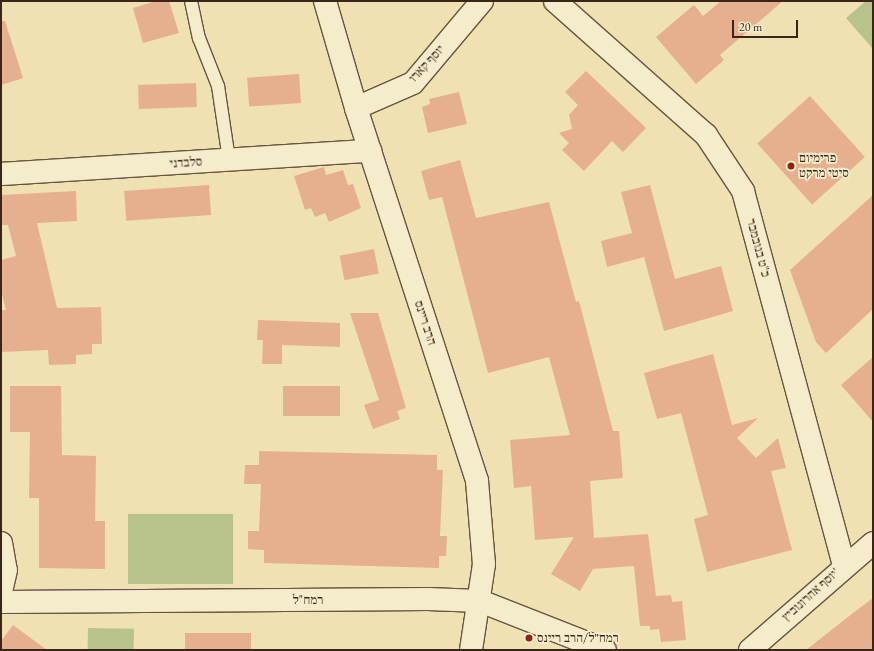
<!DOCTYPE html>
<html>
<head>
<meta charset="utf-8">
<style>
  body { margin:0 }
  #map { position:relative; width:874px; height:651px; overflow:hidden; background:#efe1b1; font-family:"EB Garamond","Frank Ruhl Libre",serif }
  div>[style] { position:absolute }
  .green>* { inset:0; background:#b8c38c; transform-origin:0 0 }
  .building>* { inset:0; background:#e6b08f; transform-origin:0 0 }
  .roads { filter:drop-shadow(1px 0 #67553f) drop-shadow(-1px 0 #67553f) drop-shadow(0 1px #67553f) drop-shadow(0 -1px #67553f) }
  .service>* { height:12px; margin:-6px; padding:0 6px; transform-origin:6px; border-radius:6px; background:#f5eccc }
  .minor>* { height:22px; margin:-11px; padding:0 11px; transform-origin:11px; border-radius:11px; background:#f5eccc }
  .dots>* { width:11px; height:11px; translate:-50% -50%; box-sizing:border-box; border:2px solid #f5eccc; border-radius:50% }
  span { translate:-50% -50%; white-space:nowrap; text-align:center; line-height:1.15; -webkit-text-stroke:3.5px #f5eccc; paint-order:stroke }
  .street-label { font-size:13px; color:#3a2619 }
  .poi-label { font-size:13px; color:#3a2619 }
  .left { translate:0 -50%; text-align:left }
  .frame { position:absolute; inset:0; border:2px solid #3a2619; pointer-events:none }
  .scale { position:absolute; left:732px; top:20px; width:66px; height:18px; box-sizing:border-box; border:2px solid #3a2619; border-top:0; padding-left:5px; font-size:12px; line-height:14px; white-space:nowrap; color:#3a2619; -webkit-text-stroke:3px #f5eccc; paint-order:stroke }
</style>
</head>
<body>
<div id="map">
  <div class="green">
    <div style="clip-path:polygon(866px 1px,873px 1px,873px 49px,846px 18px)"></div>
    <div style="left:128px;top:514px;width:105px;height:70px"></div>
    <div style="left:88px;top:628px;width:46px;height:22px;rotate:1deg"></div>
  </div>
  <div class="building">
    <div style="clip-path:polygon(156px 1px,169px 1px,179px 33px,143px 43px,133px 8px)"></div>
    <div style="clip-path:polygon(721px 1px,783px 1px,720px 55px,724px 60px,696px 84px,656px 37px,694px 5px,703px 16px)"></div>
    <div style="clip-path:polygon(1px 21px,5px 21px,23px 78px,1px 85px)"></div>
    <div style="clip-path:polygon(586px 71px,646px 128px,623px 152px,612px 141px,584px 171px,562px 150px,569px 143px,559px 133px,572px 129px,569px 115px,578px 105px,565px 92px)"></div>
    <div style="left:299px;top:74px;width:29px;height:52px;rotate:86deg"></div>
    <div style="left:196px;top:83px;width:24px;height:58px;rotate:88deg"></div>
    <div style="clip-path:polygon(459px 92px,467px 124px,428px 133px,422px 107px,430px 104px,429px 99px)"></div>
    <div style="left:810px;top:96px;width:82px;height:71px;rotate:48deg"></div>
    <div style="clip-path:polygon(460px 160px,476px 218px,549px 202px,576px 302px,579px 301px,613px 431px,619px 431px,623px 478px,590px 481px,594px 538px,648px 534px,656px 596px,671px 595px,672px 602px,682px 601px,686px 640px,661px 642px,659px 629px,650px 630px,650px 626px,640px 626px,634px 566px,593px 569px,580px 591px,551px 574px,574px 537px,535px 540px,531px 486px,514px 488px,510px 440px,570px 435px,549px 357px,488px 373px,442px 197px,429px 200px,421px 171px)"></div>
    <div style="clip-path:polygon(324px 167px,326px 175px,343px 170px,348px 185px,353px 184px,361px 208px,329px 222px,325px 213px,315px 217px,311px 208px,305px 210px,294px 176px)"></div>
    <div style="left:209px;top:185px;width:30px;height:85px;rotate:86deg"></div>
    <div style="clip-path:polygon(650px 185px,675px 279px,721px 266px,733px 311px,664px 331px,644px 257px,607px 267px,601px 241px,632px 233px,621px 192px)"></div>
    <div style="clip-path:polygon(76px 191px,77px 221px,37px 223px,57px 308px,101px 307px,102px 344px,92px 344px,92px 354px,76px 355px,76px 364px,49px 365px,48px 350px,1px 352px,1px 310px,6px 310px,1px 290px,1px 260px,16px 256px,8px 225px,1px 225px,1px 195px)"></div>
    <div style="clip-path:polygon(873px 195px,873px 309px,826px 353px,816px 342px,790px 270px)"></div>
    <div style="left:374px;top:249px;width:25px;height:35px;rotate:79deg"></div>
    <div style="clip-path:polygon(350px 313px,378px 313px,406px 408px,397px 411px,400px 419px,373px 429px,364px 405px,379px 400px)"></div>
    <div style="clip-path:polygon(258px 320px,340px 323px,340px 347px,282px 345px,282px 364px,262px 364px,263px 340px,257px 340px)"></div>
    <div style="clip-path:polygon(713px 354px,732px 425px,758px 418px,737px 438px,756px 458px,778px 438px,786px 468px,771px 471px,792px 550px,707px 572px,694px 519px,708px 515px,681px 413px,657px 419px,644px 373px)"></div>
    <div style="clip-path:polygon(873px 357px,873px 422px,841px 385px)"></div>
    <div style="clip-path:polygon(10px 386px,61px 386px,62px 455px,96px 456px,95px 521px,105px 521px,105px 569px,39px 568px,39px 498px,29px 498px,30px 432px,10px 432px)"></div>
    <div style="left:340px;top:386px;width:30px;height:57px;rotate:90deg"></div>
    <div style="clip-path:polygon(259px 451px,437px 455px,437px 470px,443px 470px,440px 536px,447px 536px,446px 556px,439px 556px,439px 568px,264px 563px,264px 550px,248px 549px,248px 531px,259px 531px,261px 484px,244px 484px,245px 465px,259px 465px)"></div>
    <div style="clip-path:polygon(873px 598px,873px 650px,806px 650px,853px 613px)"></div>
    <div style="clip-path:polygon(13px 625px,47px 650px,1px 650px,1px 641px)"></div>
    <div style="left:251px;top:633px;width:17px;height:66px;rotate:90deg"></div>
  </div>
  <div class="roads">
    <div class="service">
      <div style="left:191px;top:1px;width:38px;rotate:78deg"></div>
      <div style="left:199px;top:38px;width:52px;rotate:68.4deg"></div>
      <div style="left:218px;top:86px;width:75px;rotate:81.5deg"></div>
    </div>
    <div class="minor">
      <div style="left:325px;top:1px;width:111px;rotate:73.8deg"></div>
      <div style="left:356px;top:108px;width:392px;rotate:72deg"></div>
      <div style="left:477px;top:481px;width:83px;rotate:85.2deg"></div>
      <div style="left:484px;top:564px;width:87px;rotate:98.6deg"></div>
      <div style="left:555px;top:1px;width:202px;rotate:41.6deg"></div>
      <div style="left:706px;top:135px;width:67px;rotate:56.5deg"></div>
      <div style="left:743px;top:191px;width:388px;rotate:74.9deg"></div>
      <div style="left:356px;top:108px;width:62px;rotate:-23.7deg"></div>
      <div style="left:413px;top:83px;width:107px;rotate:-49.9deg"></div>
      <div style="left:1px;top:174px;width:370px;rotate:-3.6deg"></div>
      <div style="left:1px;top:543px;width:27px;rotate:80deg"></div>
      <div style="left:6px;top:570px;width:22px;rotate:103deg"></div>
      <div style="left:1px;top:602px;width:427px;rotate:-0.4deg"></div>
      <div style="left:428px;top:599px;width:52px;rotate:2.2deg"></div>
      <div style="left:480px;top:601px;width:134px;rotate:21.4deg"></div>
      <div style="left:750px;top:650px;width:163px;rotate:-41deg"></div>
    </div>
  </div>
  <div class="dots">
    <div style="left:791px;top:166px;background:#8f2418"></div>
    <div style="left:529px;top:638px;background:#8f2418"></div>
  </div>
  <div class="street-label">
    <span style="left:427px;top:64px;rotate:-47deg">יוסף קארו</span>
    <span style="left:186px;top:163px;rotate:-4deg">סלבדני</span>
    <span style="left:758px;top:248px;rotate:75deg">כ"ט בנובמבר</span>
    <span style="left:425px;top:323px;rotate:72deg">הרב ריינס</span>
    <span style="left:811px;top:595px;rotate:-42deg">יוסף אהרונוביץ'</span>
    <span style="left:308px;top:600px">רמח"ל</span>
  </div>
  <div class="poi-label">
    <span class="left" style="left:799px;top:166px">פרימיום<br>סיטי מרקט</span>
    <span class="left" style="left:537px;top:638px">רמח״ל/הרב ריינס</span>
  </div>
  <div class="frame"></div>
  <div class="scale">20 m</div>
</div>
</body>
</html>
